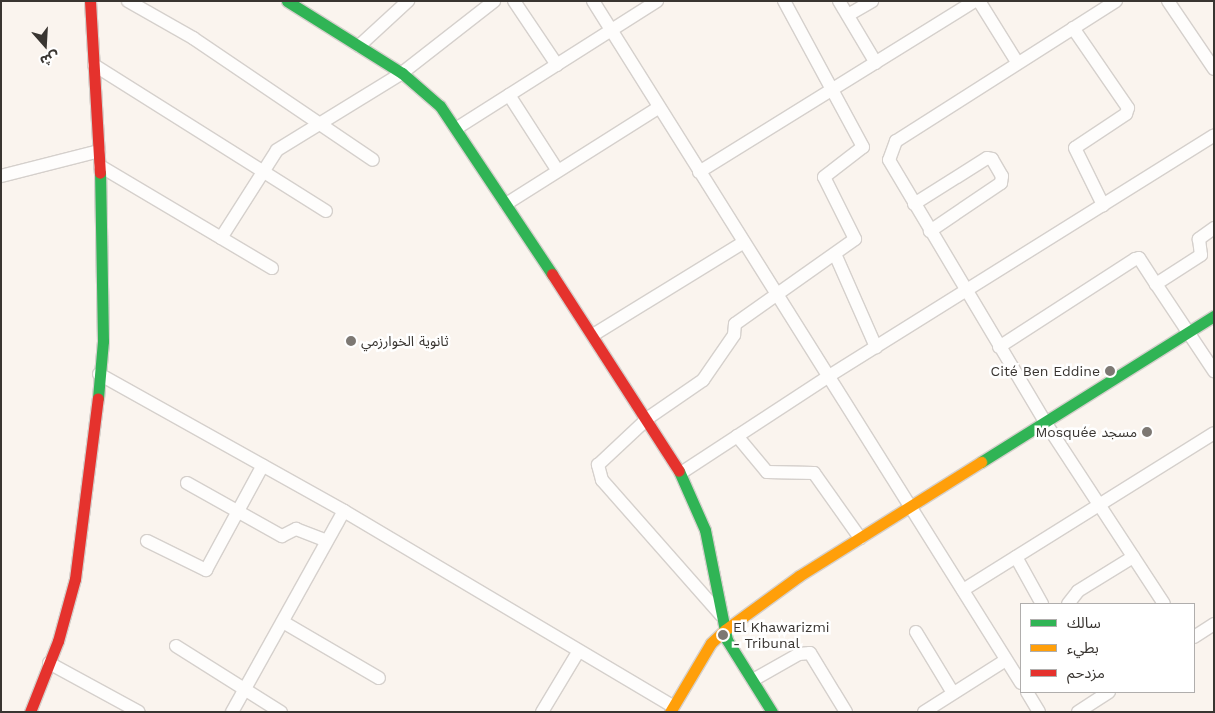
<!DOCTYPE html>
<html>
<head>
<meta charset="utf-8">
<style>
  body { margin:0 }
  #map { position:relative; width:1215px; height:713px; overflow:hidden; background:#faf4ee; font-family:"Work Sans","Noto Sans Arabic",sans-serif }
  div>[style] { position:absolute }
  .roads { filter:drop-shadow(1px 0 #d5d0cc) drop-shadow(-1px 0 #d5d0cc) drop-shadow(0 1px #d5d0cc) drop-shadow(0 -1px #d5d0cc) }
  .street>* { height:12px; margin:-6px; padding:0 6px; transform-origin:6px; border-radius:6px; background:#fefdfc }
  .fast>* { height:11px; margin:-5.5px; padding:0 5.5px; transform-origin:5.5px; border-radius:5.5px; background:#30b455 }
  .slow>* { height:11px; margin:-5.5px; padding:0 5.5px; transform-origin:5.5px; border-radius:5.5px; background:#ff9f0a }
  .jam>* { height:11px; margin:-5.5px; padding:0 5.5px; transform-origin:5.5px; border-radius:5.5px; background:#e5322d }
  .dots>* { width:14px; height:14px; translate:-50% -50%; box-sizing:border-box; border:2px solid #fff; border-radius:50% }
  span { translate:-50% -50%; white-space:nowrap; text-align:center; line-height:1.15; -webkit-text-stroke:5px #fff; paint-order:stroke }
  .poi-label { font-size:14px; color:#393531 }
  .left { translate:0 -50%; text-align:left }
  .right { translate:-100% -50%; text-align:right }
  .frame { position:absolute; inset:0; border:2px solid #393531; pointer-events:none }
  .legend { position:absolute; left:1020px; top:603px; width:175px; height:90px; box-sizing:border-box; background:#fff; border:1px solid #b0aead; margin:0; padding:6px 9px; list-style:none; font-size:15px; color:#393531 }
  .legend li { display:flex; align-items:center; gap:10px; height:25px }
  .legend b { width:25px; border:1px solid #b0aead }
  .north { position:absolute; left:20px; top:20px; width:50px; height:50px; -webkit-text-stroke:4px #fff; paint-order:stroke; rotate:161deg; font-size:14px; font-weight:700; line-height:20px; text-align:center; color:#393531 }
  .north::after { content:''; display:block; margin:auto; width:18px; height:22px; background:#393531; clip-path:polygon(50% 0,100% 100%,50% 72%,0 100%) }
</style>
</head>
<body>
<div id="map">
  <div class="roads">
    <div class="street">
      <div style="left:128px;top:1px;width:75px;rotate:29.6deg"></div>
      <div style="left:193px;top:38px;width:217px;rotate:34.1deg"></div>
      <div style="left:514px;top:1px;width:77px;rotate:56.1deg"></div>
      <div style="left:593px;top:1px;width:805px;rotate:57.89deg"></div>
      <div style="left:839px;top:1px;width:72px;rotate:59.2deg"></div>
      <div style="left:979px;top:1px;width:72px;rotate:58.1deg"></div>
      <div style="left:1116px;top:1px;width:261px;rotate:147.5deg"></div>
      <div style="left:896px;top:141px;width:20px;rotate:110deg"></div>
      <div style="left:889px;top:160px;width:305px;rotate:59.2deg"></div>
      <div style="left:1045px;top:422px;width:217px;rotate:56.8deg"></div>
      <div style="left:1168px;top:1px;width:82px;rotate:55.9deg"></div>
      <div style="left:848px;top:15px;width:28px;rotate:-30deg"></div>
      <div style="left:1073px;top:28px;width:97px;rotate:55.5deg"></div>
      <div style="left:1128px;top:108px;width:6px;rotate:108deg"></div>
      <div style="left:1126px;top:114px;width:61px;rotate:146.3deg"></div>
      <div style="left:1075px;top:148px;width:64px;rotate:63.8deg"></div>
      <div style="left:359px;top:46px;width:67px;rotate:-42.6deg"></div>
      <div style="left:94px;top:65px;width:274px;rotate:32.2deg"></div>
      <div style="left:509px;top:95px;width:90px;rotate:57.2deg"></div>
      <div style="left:457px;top:128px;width:237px;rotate:-32.4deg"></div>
      <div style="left:100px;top:166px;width:200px;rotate:30.7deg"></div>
      <div style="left:699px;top:172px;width:325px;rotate:-31.8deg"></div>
      <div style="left:1px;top:176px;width:101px;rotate:-14.3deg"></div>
      <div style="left:506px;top:204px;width:180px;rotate:-32.3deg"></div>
      <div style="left:914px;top:204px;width:86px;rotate:-32.2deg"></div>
      <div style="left:987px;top:158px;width:5px;rotate:11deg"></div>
      <div style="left:992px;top:159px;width:20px;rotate:60deg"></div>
      <div style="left:1002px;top:176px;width:7px;rotate:98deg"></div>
      <div style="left:1001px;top:183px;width:86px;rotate:145.9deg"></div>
      <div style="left:1214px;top:228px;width:19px;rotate:144deg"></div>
      <div style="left:1199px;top:239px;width:16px;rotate:83deg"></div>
      <div style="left:1201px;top:255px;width:54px;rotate:147.2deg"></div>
      <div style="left:1156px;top:284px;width:105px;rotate:56.3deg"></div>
      <div style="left:221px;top:238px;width:104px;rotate:-57.5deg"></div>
      <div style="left:277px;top:150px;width:147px;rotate:-31.6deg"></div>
      <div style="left:402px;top:73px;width:117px;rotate:-38deg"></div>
      <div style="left:835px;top:254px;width:102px;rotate:66.2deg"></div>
      <div style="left:593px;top:335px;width:177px;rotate:-31.6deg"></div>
      <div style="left:999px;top:347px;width:162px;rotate:-32.9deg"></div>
      <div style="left:1135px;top:259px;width:4px;rotate:-14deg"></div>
      <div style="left:1139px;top:258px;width:31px;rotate:57deg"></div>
      <div style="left:99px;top:374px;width:281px;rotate:29.2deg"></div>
      <div style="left:344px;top:511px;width:382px;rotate:30.7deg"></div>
      <div style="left:737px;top:436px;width:47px;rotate:50.2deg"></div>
      <div style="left:767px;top:472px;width:47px;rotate:1.2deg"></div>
      <div style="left:814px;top:473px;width:80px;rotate:54.7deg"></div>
      <div style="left:681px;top:473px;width:177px;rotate:-33.2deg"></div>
      <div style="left:829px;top:376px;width:454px;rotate:-32deg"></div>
      <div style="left:187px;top:483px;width:109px;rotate:29.2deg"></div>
      <div style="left:282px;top:536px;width:16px;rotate:-27deg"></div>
      <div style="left:296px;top:529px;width:33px;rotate:21deg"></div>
      <div style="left:147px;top:541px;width:66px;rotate:26.2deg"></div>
      <div style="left:206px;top:570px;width:119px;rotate:-61.5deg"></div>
      <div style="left:1016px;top:557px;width:54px;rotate:61deg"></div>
      <div style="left:963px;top:590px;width:296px;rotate:-32deg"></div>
      <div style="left:1068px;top:604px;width:16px;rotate:-52deg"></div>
      <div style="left:1078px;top:591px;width:65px;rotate:-31.7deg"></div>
      <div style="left:721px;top:615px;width:180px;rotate:-131.4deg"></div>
      <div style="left:602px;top:480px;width:16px;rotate:-105deg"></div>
      <div style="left:598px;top:465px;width:69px;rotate:-43.2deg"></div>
      <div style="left:648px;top:418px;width:67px;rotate:-34.6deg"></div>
      <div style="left:703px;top:380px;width:55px;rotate:-55.4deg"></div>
      <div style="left:734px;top:335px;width:11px;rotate:-85deg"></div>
      <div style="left:735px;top:324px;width:147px;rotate:-35.3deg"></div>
      <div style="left:855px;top:239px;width:69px;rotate:-116.6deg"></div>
      <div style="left:824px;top:177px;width:49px;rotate:-37.6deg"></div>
      <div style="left:863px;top:147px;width:166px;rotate:-118.4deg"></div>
      <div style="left:283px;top:622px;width:111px;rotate:30.3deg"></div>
      <div style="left:916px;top:632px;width:71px;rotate:58.8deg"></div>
      <div style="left:1194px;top:637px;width:24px;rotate:-33deg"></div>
      <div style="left:176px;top:646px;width:124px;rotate:32.2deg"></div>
      <div style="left:49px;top:663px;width:102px;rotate:28.6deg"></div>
      <div style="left:753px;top:680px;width:53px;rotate:-29.5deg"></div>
      <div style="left:799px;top:654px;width:11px;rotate:-5deg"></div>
      <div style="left:810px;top:653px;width:69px;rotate:58.6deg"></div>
      <div style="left:1027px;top:692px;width:23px;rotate:59deg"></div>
      <div style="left:232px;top:712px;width:230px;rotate:-60.9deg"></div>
      <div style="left:542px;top:712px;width:70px;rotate:-59deg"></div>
      <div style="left:924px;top:712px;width:97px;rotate:-32.4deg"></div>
      <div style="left:1078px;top:712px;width:37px;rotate:-33deg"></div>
    </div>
    <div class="fast">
      <div style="left:287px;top:1px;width:136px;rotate:32.1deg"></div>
      <div style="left:402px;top:73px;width:50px;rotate:41deg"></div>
      <div style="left:440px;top:106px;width:202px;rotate:56.3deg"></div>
      <div style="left:98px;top:398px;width:57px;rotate:-85deg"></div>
      <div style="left:103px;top:341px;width:168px;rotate:-91deg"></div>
      <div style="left:981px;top:462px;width:275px;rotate:-32.1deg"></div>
      <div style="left:679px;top:471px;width:64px;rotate:66.2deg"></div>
      <div style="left:705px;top:530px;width:112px;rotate:78.7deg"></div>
      <div style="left:727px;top:640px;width:85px;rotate:58deg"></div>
    </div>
    <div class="slow">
      <div style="left:670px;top:712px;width:80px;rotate:-59.3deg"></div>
      <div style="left:711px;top:643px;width:19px;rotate:-43deg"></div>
      <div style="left:725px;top:630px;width:92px;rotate:-36.1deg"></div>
      <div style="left:799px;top:576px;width:215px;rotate:-32.1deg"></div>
    </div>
    <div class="jam">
      <div style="left:90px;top:1px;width:172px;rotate:86.7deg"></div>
      <div style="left:552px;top:274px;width:234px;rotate:57.2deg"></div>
      <div style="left:30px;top:712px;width:76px;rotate:-68.5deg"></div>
      <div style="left:58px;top:641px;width:64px;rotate:-74.7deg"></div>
      <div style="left:75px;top:579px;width:182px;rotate:-82.8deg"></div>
    </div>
  </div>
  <div class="dots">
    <div style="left:351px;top:341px;background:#7d7873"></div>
    <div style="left:1110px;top:371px;background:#7d7873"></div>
    <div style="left:1147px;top:432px;background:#7d7873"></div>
    <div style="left:723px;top:635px;background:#7d7873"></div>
  </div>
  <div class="poi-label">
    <span class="left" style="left:361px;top:341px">ثانوية الخوارزمي</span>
    <span class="right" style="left:1100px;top:371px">Cité Ben Eddine</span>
    <span class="right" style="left:1137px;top:432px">Mosquée مسجد</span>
    <span class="left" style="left:733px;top:635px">El Khawarizmi<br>- Tribunal</span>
  </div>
  <div class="frame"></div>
  <ul class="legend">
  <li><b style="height:6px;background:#30b455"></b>سالك</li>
  <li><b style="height:6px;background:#ff9f0a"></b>بطيء</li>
  <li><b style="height:6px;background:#e5322d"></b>مزدحم</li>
  </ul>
  <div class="north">ش</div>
</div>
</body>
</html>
